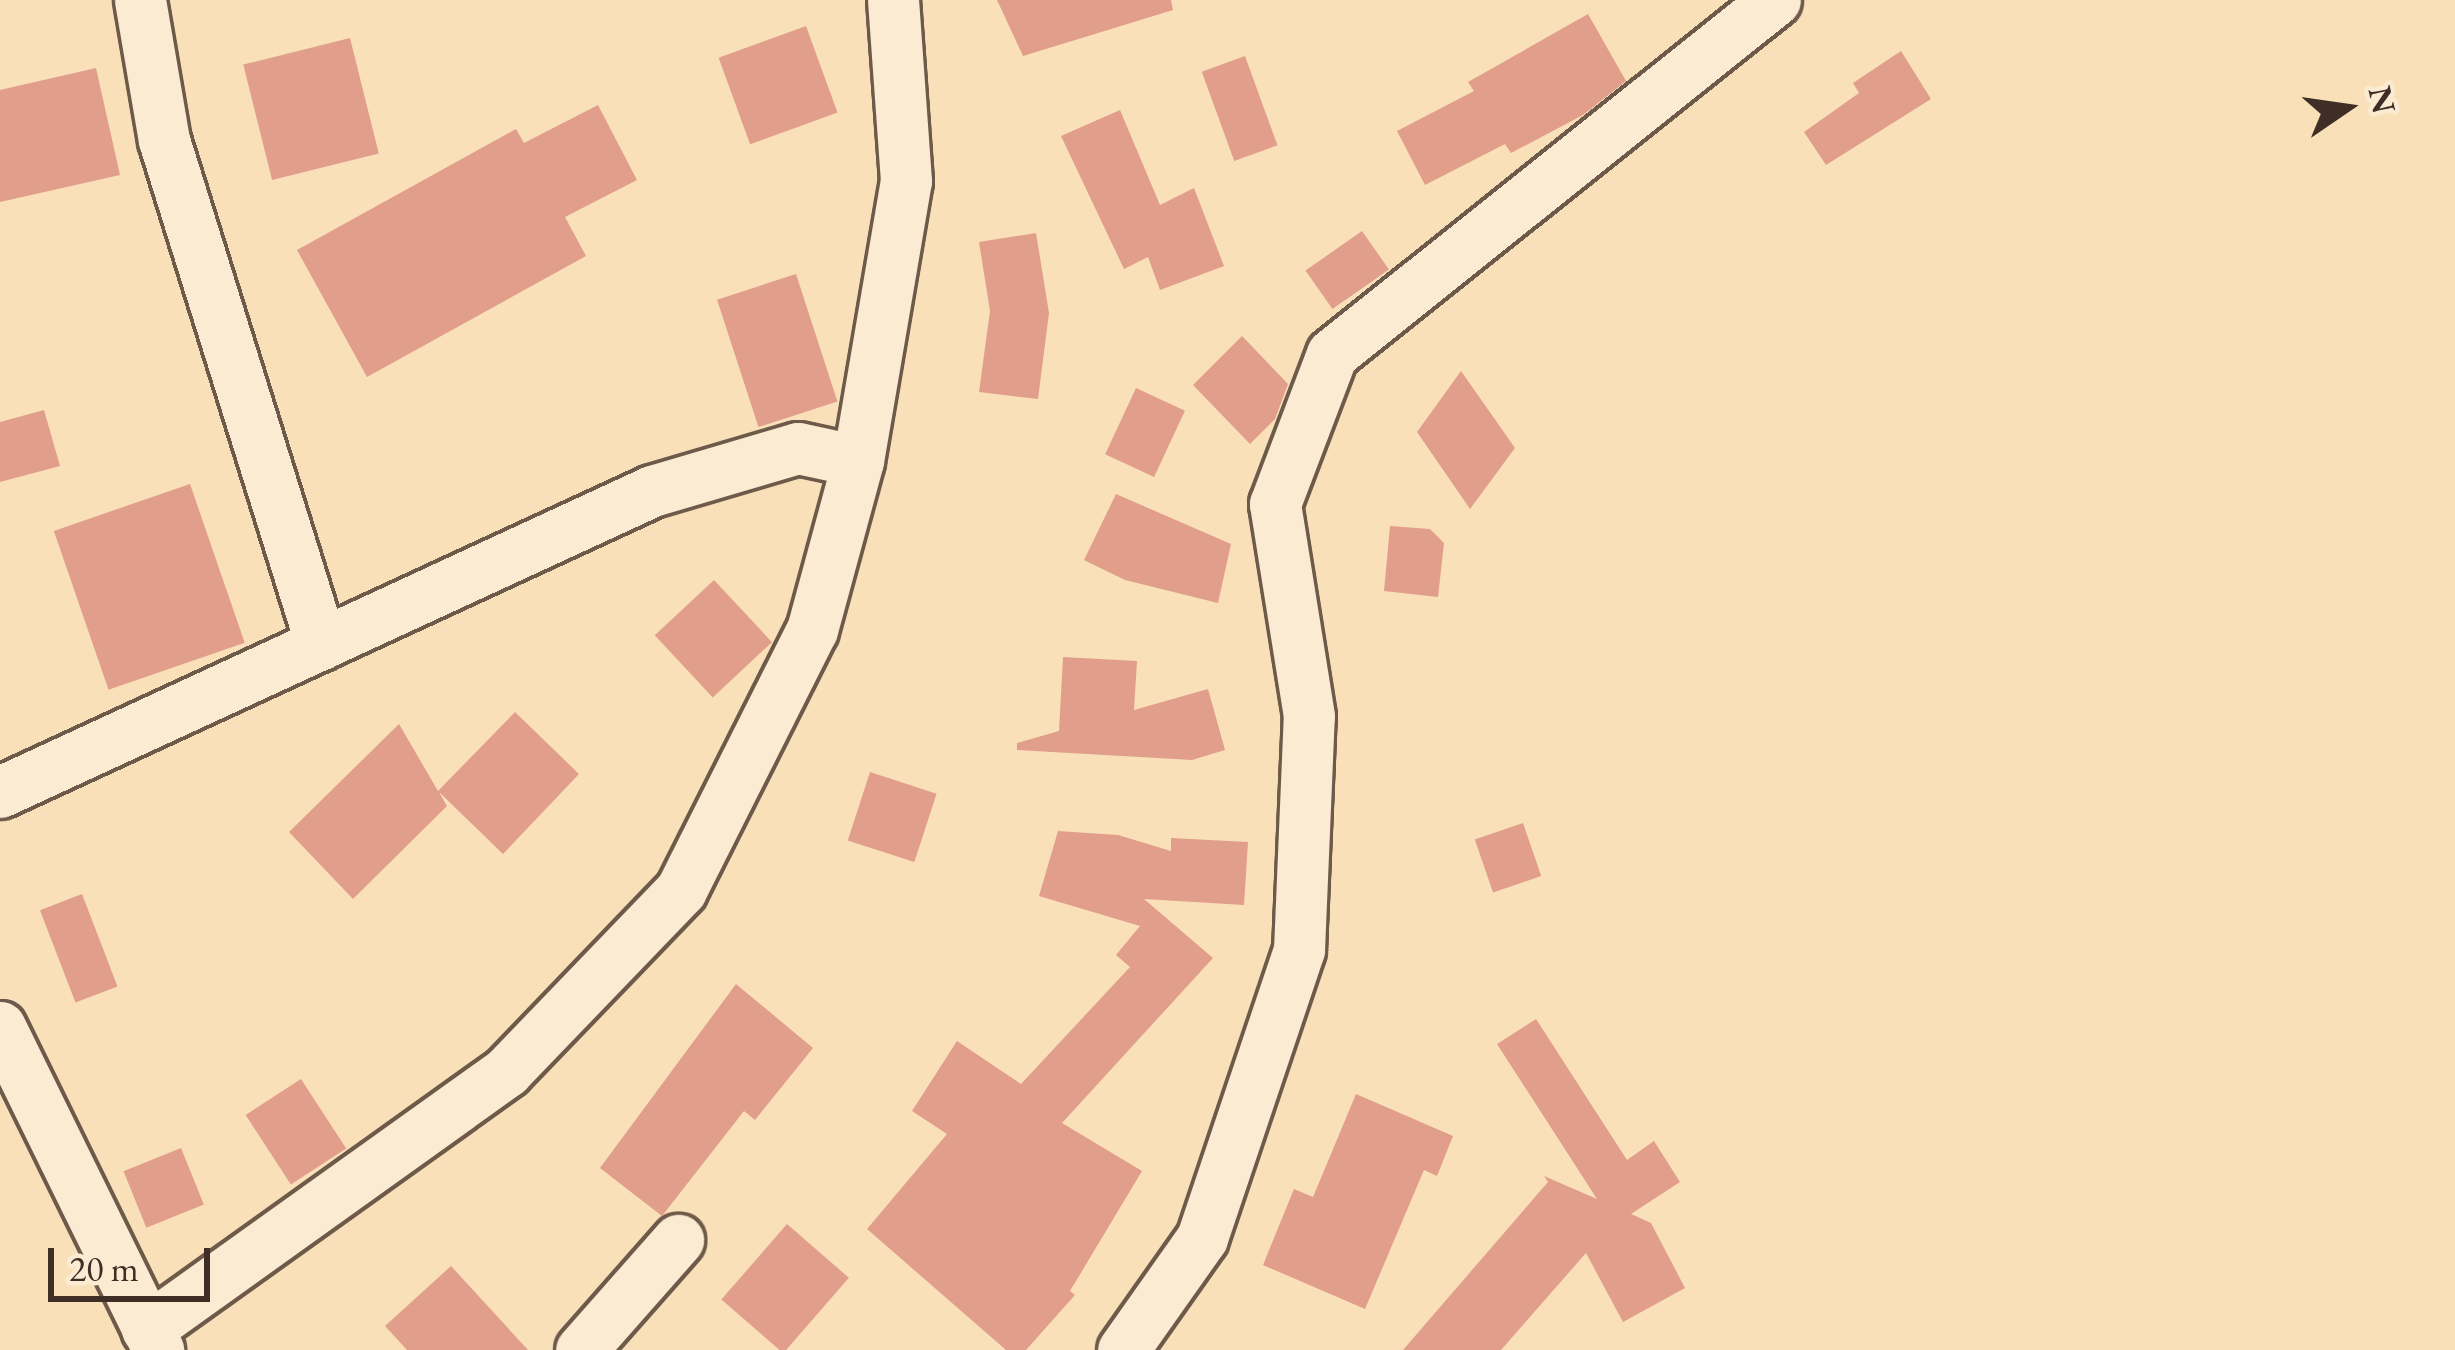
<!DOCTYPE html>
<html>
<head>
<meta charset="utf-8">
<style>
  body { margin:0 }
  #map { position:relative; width:2455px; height:1350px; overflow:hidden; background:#f9e0b9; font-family:"EB Garamond",serif }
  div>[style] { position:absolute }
  .building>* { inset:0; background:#e19e8b; transform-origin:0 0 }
  .roads { filter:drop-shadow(3px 0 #6e5a4a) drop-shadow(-3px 0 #6e5a4a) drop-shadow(0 3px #6e5a4a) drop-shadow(0 -3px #6e5a4a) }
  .minor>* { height:51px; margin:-25.5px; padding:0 25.5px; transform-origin:25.5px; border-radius:25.5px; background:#fbebd2 }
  span { translate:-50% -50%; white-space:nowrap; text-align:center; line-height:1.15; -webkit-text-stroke:9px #fbebd2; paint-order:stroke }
  .north { position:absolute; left:2287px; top:48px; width:120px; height:120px; -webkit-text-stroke:9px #fbebd2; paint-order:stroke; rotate:77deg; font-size:33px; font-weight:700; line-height:48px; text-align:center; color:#3f2e25 }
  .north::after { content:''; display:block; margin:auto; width:42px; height:54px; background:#3f2e25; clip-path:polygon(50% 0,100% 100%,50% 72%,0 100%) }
  .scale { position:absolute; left:48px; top:1248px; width:162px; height:54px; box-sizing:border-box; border:6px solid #3f2e25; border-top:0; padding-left:15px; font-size:36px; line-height:42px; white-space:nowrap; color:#3f2e25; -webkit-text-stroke:9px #fbebd2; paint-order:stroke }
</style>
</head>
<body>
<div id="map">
  <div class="building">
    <div style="clip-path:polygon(997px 0,1171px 0,1173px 10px,1023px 56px)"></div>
    <div style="clip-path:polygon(1588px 14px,1626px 81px,1583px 115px,1511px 153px,1505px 144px,1425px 185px,1397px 131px,1474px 91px,1468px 82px)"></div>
    <div style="left:806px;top:26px;width:92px;height:93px;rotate:70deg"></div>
    <div style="left:350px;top:38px;width:119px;height:110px;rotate:76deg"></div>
    <div style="clip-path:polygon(1901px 51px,1931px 99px,1826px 165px,1804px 132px,1859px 93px,1853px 83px)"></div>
    <div style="left:1245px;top:56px;width:95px;height:46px;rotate:70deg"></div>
    <div style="clip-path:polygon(96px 68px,120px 175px,0 202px,0 90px)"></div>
    <div style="clip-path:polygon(598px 105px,637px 180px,565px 217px,586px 256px,367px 377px,297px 250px,516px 129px,524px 143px)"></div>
    <div style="clip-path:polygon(1120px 110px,1160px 205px,1194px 188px,1224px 266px,1160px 290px,1148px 257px,1124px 269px,1061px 136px)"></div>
    <div style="left:1362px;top:231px;width:47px;height:69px;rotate:55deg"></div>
    <div style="clip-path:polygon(1036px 233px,1049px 313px,1038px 399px,979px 392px,990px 311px,979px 242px)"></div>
    <div style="left:796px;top:274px;width:134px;height:83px;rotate:72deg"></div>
    <div style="clip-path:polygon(1242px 336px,1288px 384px,1275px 419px,1250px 444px,1193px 385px)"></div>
    <div style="clip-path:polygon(1461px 371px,1515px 448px,1470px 509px,1417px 432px)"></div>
    <div style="left:1136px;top:388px;width:54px;height:73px;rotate:25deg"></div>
    <div style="clip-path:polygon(44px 410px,60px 466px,0 482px,0 422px)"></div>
    <div style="left:190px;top:484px;width:168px;height:144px;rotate:71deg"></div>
    <div style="clip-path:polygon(1116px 494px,1231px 544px,1218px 603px,1125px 580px,1084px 560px)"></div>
    <div style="clip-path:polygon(1390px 526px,1430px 529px,1444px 543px,1438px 597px,1384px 591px)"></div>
    <div style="left:714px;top:580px;width:85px;height:81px;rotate:47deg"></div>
    <div style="clip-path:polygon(1063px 657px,1137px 661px,1134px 710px,1208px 689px,1225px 750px,1192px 760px,1017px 750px,1017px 743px,1059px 731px)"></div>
    <div style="clip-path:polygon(515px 712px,579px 774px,503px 854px,439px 792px,447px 806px,353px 899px,289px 832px,399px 724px,438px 791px)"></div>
    <div style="left:870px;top:772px;width:70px;height:72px;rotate:18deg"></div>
    <div style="left:1523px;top:823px;width:56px;height:51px;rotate:71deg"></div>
    <div style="clip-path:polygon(1058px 831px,1118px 835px,1171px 851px,1171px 838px,1248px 842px,1244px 905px,1144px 899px,1213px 958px,1062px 1123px,1142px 1171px,1070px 1291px,1075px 1295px,1026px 1350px,1006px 1350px,867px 1229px,947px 1134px,912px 1111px,957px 1041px,1021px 1084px,1130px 967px,1116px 955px,1140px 926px,1039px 896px)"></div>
    <div style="left:82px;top:894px;width:99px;height:45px;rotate:69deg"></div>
    <div style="clip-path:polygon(736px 984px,813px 1048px,755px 1120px,744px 1111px,662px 1216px,600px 1168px)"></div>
    <div style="clip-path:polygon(1536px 1019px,1627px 1160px,1654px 1141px,1680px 1182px,1631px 1214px,1651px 1223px,1685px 1288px,1623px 1322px,1586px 1253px,1501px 1350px,1403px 1350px,1548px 1182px,1544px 1176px,1597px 1199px,1497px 1044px)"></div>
    <div style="left:301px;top:1079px;width:83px;height:66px;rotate:57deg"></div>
    <div style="clip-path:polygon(1356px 1094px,1453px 1136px,1437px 1176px,1424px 1170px,1365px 1309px,1263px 1265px,1294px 1189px,1313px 1197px)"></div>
    <div style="left:181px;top:1148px;width:61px;height:62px;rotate:68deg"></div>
    <div style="left:787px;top:1224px;width:82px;height:100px;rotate:41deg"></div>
    <div style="clip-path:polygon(451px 1266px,528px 1350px,407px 1350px,385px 1326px)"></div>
  </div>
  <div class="roads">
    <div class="minor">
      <div style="left:140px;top:0;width:142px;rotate:80.3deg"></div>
      <div style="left:164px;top:140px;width:528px;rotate:72.7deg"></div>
      <div style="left:0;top:792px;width:718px;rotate:-24.78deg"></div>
      <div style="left:652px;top:491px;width:152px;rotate:-16.4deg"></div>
      <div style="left:798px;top:448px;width:61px;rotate:12.2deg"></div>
      <div style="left:0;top:1027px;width:360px;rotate:63.9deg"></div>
      <div style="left:147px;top:1329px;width:443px;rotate:-35.6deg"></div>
      <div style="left:507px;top:1071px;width:251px;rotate:-46.1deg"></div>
      <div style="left:681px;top:890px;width:291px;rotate:-63.3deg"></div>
      <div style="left:812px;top:630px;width:175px;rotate:-74.8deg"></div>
      <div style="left:858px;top:461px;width:284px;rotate:-80.3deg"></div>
      <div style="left:906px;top:181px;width:181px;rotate:-94.1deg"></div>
      <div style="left:581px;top:1350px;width:147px;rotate:-48.6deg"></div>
      <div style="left:1123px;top:1350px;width:137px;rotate:-54.8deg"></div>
      <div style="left:1202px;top:1238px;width:304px;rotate:-71.4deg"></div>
      <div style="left:1299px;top:950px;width:234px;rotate:-87.6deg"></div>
      <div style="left:1309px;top:716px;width:215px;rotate:-99.1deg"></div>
      <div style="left:1275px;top:504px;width:160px;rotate:-69.2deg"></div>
      <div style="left:1332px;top:354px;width:567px;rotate:-38.63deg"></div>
    </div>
  </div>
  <div class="north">N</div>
  <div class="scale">20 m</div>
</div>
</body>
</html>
